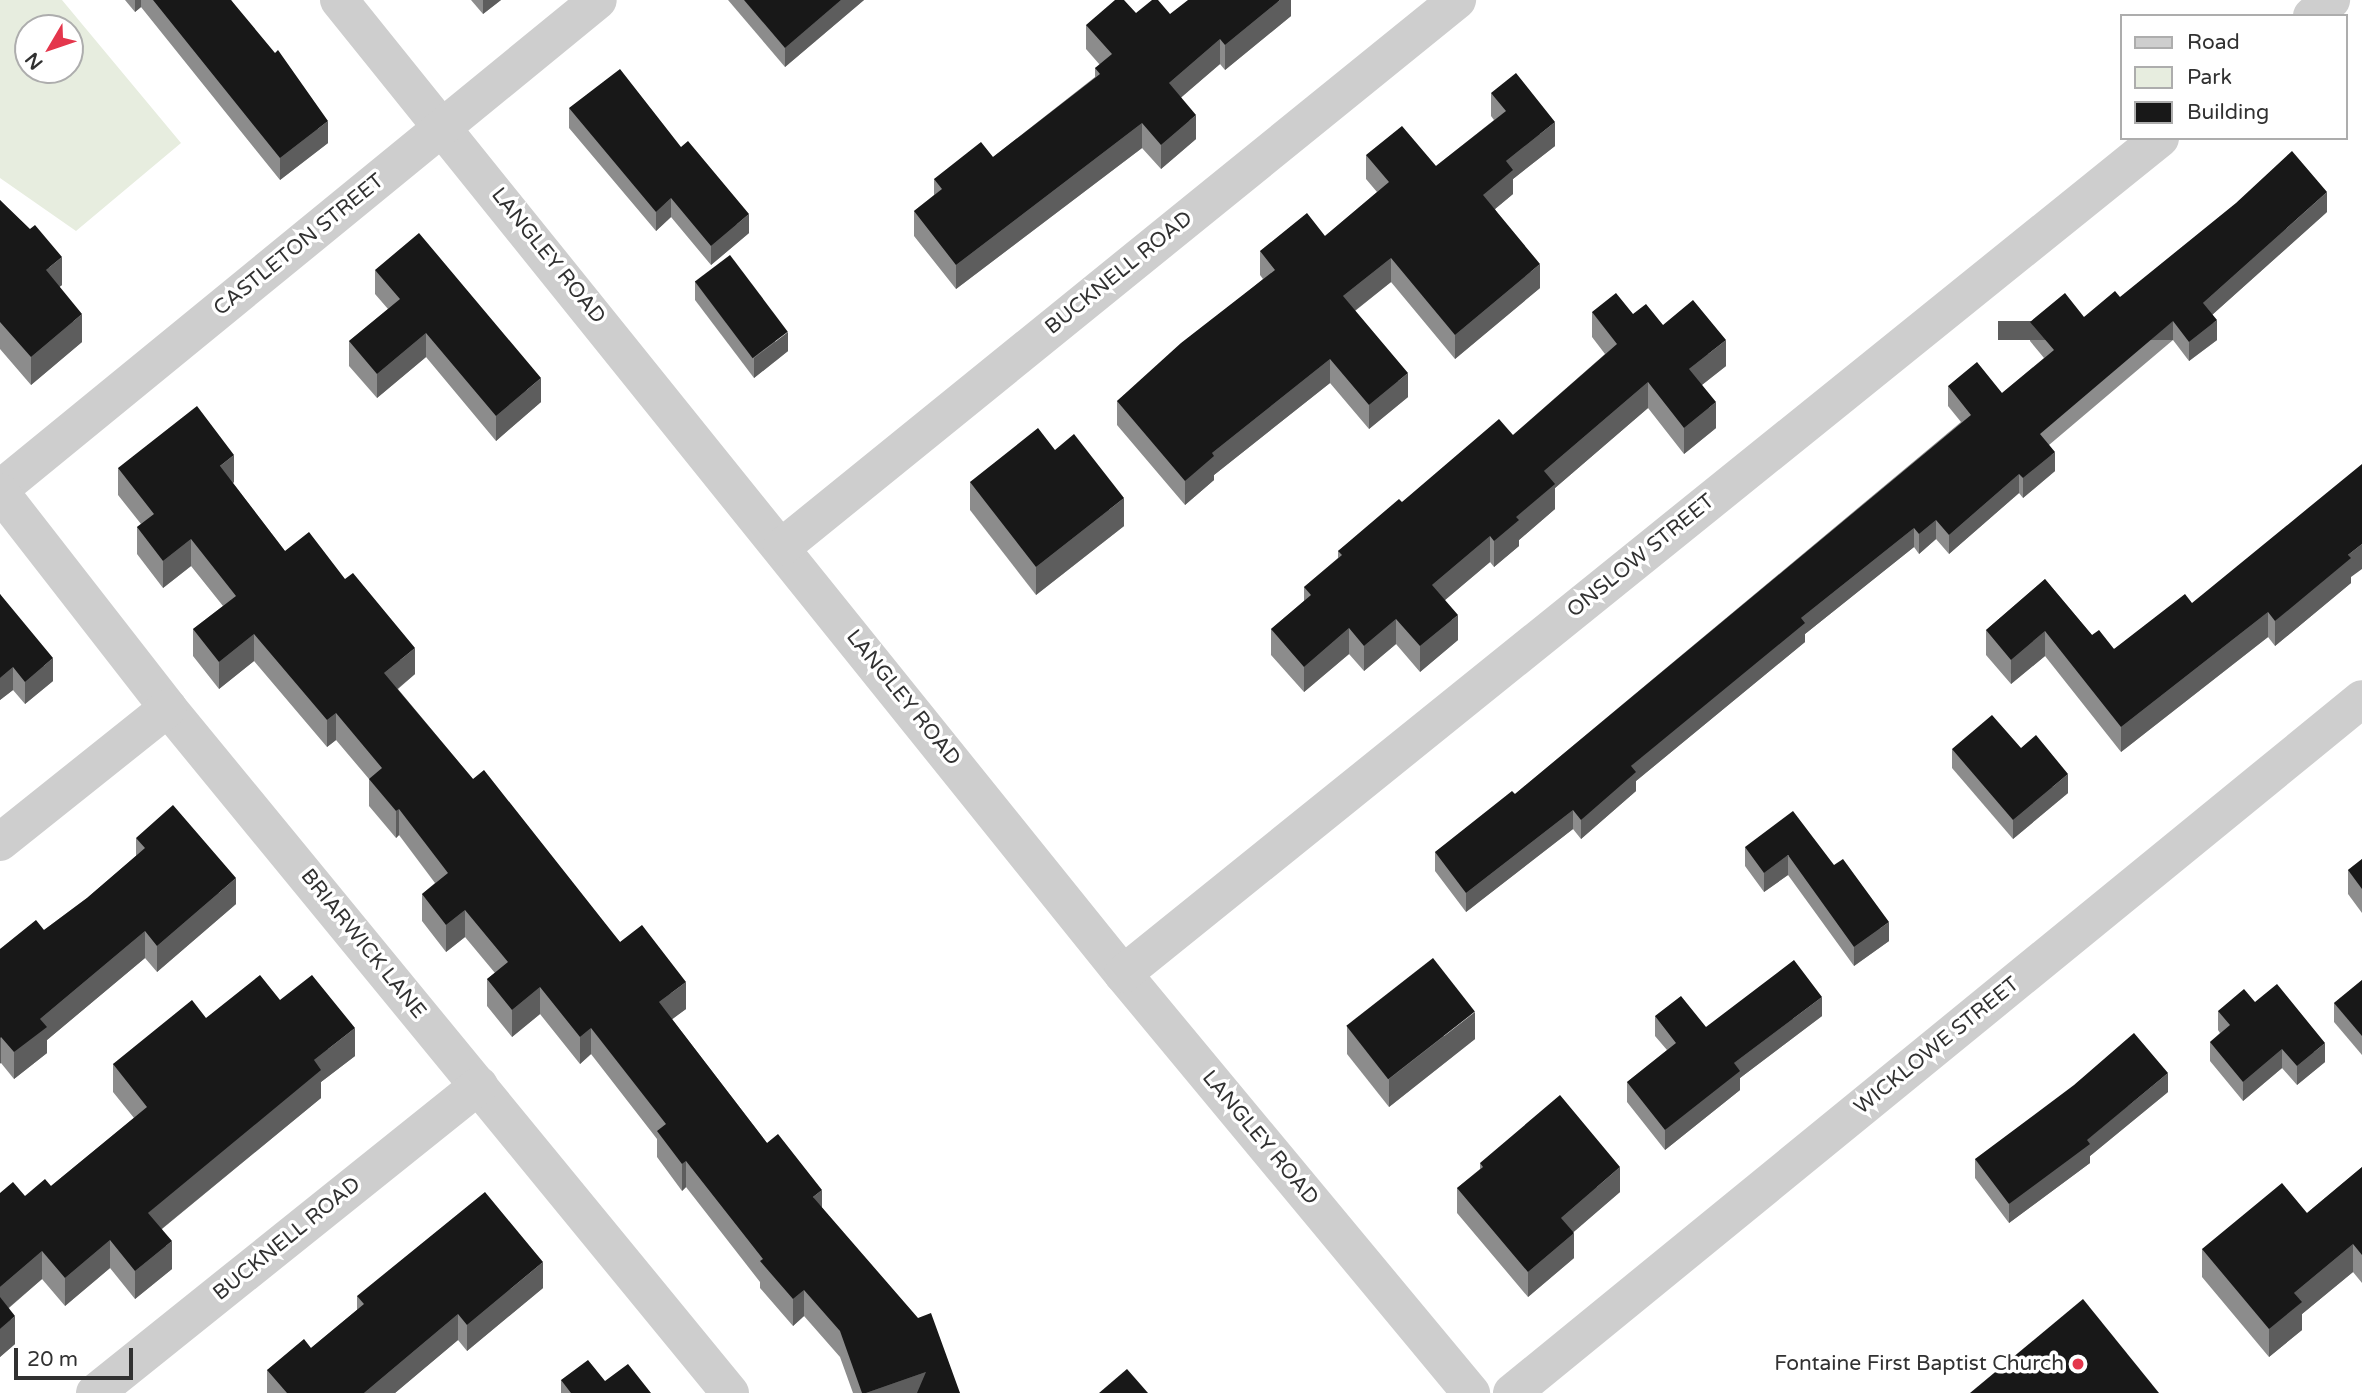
<!DOCTYPE html>
<html>
<head>
<meta charset="utf-8">
<style>
  body { margin:0 }
  #map { position:relative; width:2362px; height:1393px; overflow:hidden; background:#fff; font-family:"Varela Round",sans-serif }
  div>[style] { position:absolute }
  .green>* { inset:0; background:#e7eddf }
  .minor>* { height:38px; margin:-19px; padding:0 19px; transform-origin:19px; border-radius:19px; background:#cecece }
  .wall>* { inset:0; background:#8c8c8c }
  .shaded-wall>* { inset:0; background:#5d5d5d; transform-origin:0 0 }
  .building>* { inset:0; background:#181818; transform-origin:0 0 }
  .dots>* { width:19px; height:19px; translate:-50% -50%; box-sizing:border-box; border:4px solid #fff; border-radius:50% }
  span { translate:-50% -50%; white-space:nowrap; text-align:center; line-height:1.15; -webkit-text-stroke:7px #fff; paint-order:stroke }
  .street-label { font-size:21px; color:#313131 }
  .poi-label { font-size:21px; color:#313131 }
  .right { translate:-100% -50%; text-align:right }
  .legend { position:absolute; left:2120px; top:14px; width:228px; height:126px; box-sizing:border-box; background:#fff; border:2px solid #adadad; margin:0; padding:9px 12px; list-style:none; font-size:21px; color:#313131 }
  .legend li { display:flex; align-items:center; gap:14px; height:35px }
  .legend b { width:35px; border:2px solid #adadad }
  .north { position:absolute; left:14px; top:14px; width:70px; height:70px; box-sizing:border-box; background:#fff; border:2px solid #adadad; border-radius:50%; rotate:231deg; font-size:19px; font-weight:700; line-height:28px; text-align:center; color:#313131 }
  .north::after { content:''; display:block; margin:auto; width:24px; height:32px; background:#e4364c; clip-path:polygon(50% 0,100% 100%,50% 72%,0 100%) }
  .scale { position:absolute; left:14px; top:1348px; width:119px; height:32px; box-sizing:border-box; border:4px solid #313131; border-top:0; padding-left:9px; font-size:21px; line-height:24px; white-space:nowrap; color:#313131; -webkit-text-stroke:5px #fff; paint-order:stroke }
</style>
</head>
<body>
<div id="map">
  <div class="green">
    <div style="clip-path:polygon(evenodd,0 0,62px 0,181px 143px,76px 231px,0 178px,0 0,28px 28px,70px 28px,70px 70px,28px 70px,28px 28px)"></div>
  </div>
  <div class="minor">
    <div style="left:339px;top:0;width:1250px;rotate:51.17deg"></div>
    <div style="left:1123px;top:974px;width:545px;rotate:50.29deg"></div>
    <div style="left:2312px;top:16px;width:25px;rotate:-40deg"></div>
    <div style="left:0;top:489px;width:772px;rotate:-39.27deg"></div>
    <div style="left:0;top:492px;width:274px;rotate:52.1deg"></div>
    <div style="left:168px;top:708px;width:886px;rotate:50.63deg"></div>
    <div style="left:782px;top:547px;width:869px;rotate:-39.02deg"></div>
    <div style="left:0;top:842px;width:215px;rotate:-38.6deg"></div>
    <div style="left:1123px;top:974px;width:1332px;rotate:-38.87deg"></div>
    <div style="left:95px;top:1393px;width:492px;rotate:-38.7deg"></div>
    <div style="left:1512px;top:1393px;width:1097px;rotate:-39.23deg"></div>
  </div>
  <div class="wall">
    <div style="clip-path:polygon(125px 0,231px 0,328px 143px,280px 180px,141px 7px,135px 12px)"></div>
    <div style="clip-path:polygon(471px 0,501px 0,483px 14px)"></div>
    <div style="clip-path:polygon(728px 0,864px 0,785px 67px)"></div>
    <div style="clip-path:polygon(1291px 0,1291px 16px,1225px 70px,1220px 64px,1181px 97px,1196px 139px,1161px 169px,1142px 148px,956px 289px,914px 236px,914px 211px,934px 195px,934px 179px,993px 157px,1095px 77px,1095px 68px,1100px 65px,1086px 49px,1086px 25px)"></div>
    <div style="clip-path:polygon(1491px 93px,1555px 146px,1513px 179px,1513px 194px,1495px 209px,1540px 288px,1455px 359px,1391px 282px,1355px 311px,1408px 397px,1369px 429px,1330px 383px,1214px 475px,1214px 480px,1185px 505px,1117px 425px,1117px 401px,1263px 279px,1260px 275px,1260px 251px,1325px 236px,1377px 192px,1366px 179px,1366px 155px,1436px 166px,1494px 120px,1491px 116px)"></div>
    <div style="clip-path:polygon(569px 108px,749px 233px,711px 265px,671px 217px,656px 231px,569px 128px)"></div>
    <div style="clip-path:polygon(0 200px,62px 285px,59px 287px,82px 342px,31px 385px,0 349px)"></div>
    <div style="clip-path:polygon(2327px 212px,2212px 315px,2217px 340px,2189px 361px,2173px 340px,2049px 445px,2055px 471px,2023px 498px,2019px 493px,1949px 554px,1936px 539px,1919px 554px,1914px 547px,1805px 634px,1805px 642px,1636px 781px,1636px 791px,1581px 839px,1573px 829px,1466px 912px,1435px 871px,1435px 852px,1515px 794px,1961px 422px,1948px 406px,1948px 386px,2002px 393px,2044px 358px,2030px 341px,2030px 322px,2084px 317px,2120px 297px)"></div>
    <div style="clip-path:polygon(375px 270px,541px 402px,496px 441px,426px 357px,377px 398px,349px 366px,349px 341px,388px 309px,375px 294px)"></div>
    <div style="clip-path:polygon(695px 281px,788px 351px,754px 378px,695px 300px)"></div>
    <div style="clip-path:polygon(1592px 312px,1633px 314px,1663px 325px,1726px 366px,1702px 385px,1716px 428px,1684px 454px,1648px 408px,1555px 488px,1555px 509px,1519px 540px,1519px 546px,1494px 567px,1490px 562px,1445px 600px,1458px 640px,1420px 672px,1396px 644px,1364px 671px,1349px 654px,1304px 692px,1271px 655px,1271px 629px,1304px 601px,1304px 587px,1338px 558px,1338px 551px,1402px 502px,1513px 435px,1605px 354px,1592px 337px)"></div>
    <div style="clip-path:polygon(1055px 450px,1124px 526px,1036px 595px,970px 510px,970px 482px)"></div>
    <div style="clip-path:polygon(118px 468px,234px 482px,233px 483px,285px 551px,415px 674px,398px 689px,473px 779px,620px 942px,686px 1009px,672px 1019px,767px 1143px,822px 1208px,960px 1393px,853px 1393px,840px 1357px,804px 1316px,793px 1326px,760px 1288px,760px 1282px,686px 1187px,682px 1191px,657px 1157px,657px 1139px,591px 1054px,580px 1064px,540px 1014px,512px 1037px,487px 1006px,487px 979px,495px 973px,465px 937px,446px 952px,422px 921px,422px 894px,435px 883px,399px 835px,396px 838px,369px 806px,369px 779px,336px 740px,327px 747px,254px 661px,219px 689px,193px 656px,193px 629px,223px 606px,191px 566px,163px 588px,137px 554px,137px 527px,141px 524px,118px 495px)"></div>
    <div style="clip-path:polygon(2351px 577px,2351px 583px,2275px 646px,2268px 637px,2121px 752px,2045px 656px,2011px 684px,1986px 655px,1986px 630px,2045px 579px,2092px 635px,2114px 649px,2192px 603px)"></div>
    <div style="clip-path:polygon(0 594px,53px 681px,25px 704px,13px 690px,0 700px)"></div>
    <div style="clip-path:polygon(1952px 749px,2068px 793px,2013px 839px,1952px 768px)"></div>
    <div style="clip-path:polygon(136px 838px,236px 904px,157px 972px,145px 958px,47px 1040px,47px 1053px,14px 1079px,1px 1063px,0 1064px,0 949px,44px 930px,87px 898px,136px 856px)"></div>
    <div style="clip-path:polygon(1745px 847px,1834px 865px,1889px 941px,1854px 966px,1788px 875px,1764px 892px,1745px 866px)"></div>
    <div style="clip-path:polygon(2362px 859px,2362px 913px,2348px 894px,2348px 870px)"></div>
    <div style="clip-path:polygon(2362px 980px,2362px 1055px,2334px 1022px,2334px 1003px)"></div>
    <div style="clip-path:polygon(2255px 1002px,2325px 1062px,2297px 1085px,2282px 1068px,2243px 1101px,2210px 1061px,2210px 1042px,2220px 1033px,2218px 1030px,2218px 1011px)"></div>
    <div style="clip-path:polygon(1655px 1016px,1706px 1027px,1822px 1016px,1740px 1078px,1740px 1090px,1665px 1150px,1627px 1102px,1627px 1082px,1667px 1050px,1655px 1036px)"></div>
    <div style="clip-path:polygon(206px 1018px,355px 1056px,321px 1082px,321px 1098px,162px 1229px,172px 1269px,135px 1299px,110px 1268px,65px 1306px,42px 1279px,9px 1308px,15px 1344px,0 1357px,0 1193px,25px 1196px,51px 1186px,134px 1118px,113px 1092px,113px 1064px)"></div>
    <div style="clip-path:polygon(1347px 1026px,1475px 1039px,1389px 1107px,1347px 1054px)"></div>
    <div style="clip-path:polygon(2168px 1092px,2090px 1156px,2090px 1163px,2009px 1223px,1975px 1178px,1975px 1159px)"></div>
    <div style="clip-path:polygon(1480px 1163px,1620px 1192px,1573px 1232px,1574px 1258px,1528px 1297px,1457px 1213px,1457px 1188px,1480px 1169px)"></div>
    <div style="clip-path:polygon(2362px 1167px,2362px 1283px,2353px 1272px,2302px 1314px,2302px 1330px,2269px 1357px,2202px 1277px,2202px 1249px,2307px 1213px)"></div>
    <div style="clip-path:polygon(543px 1288px,467px 1351px,458px 1340px,395px 1393px,267px 1393px,267px 1370px,311px 1348px,357px 1310px,357px 1296px)"></div>
    <div style="clip-path:polygon(561px 1380px,605px 1381px,651px 1393px,561px 1393px)"></div>
  </div>
  <div class="shaded-wall">
    <div style="clip-path:polygon(135px 0,141px 0,141px 7px,135px 12px)"></div>
    <div style="clip-path:polygon(483px 0,501px 0,483px 14px)"></div>
    <div style="clip-path:polygon(841px 0,864px 0,785px 67px,785px 48px)"></div>
    <div style="clip-path:polygon(1280px 0,1291px 0,1291px 16px,1225px 70px,1225px 45px)"></div>
    <div style="clip-path:polygon(1220px 39px,1220px 64px,1169px 108px,1169px 83px)"></div>
    <div style="clip-path:polygon(1196px 115px,1196px 139px,1161px 169px,1161px 145px)"></div>
    <div style="clip-path:polygon(328px 121px,328px 143px,280px 180px,280px 158px)"></div>
    <div style="clip-path:polygon(1555px 122px,1555px 146px,1513px 179px,1513px 194px,1483px 219px,1483px 195px,1506px 161px)"></div>
    <div style="clip-path:polygon(1142px 123px,1142px 148px,956px 289px,956px 265px)"></div>
    <div style="clip-path:polygon(2327px 192px,2327px 212px,2203px 323px,2203px 303px)"></div>
    <div style="clip-path:polygon(671px 198px,671px 217px,656px 231px,656px 212px)"></div>
    <div style="clip-path:polygon(749px 214px,749px 233px,711px 265px,711px 246px)"></div>
    <div style="clip-path:polygon(62px 257px,62px 285px,46px 298px,46px 270px)"></div>
    <div style="clip-path:polygon(1391px 258px,1391px 282px,1343px 320px,1343px 296px)"></div>
    <div style="clip-path:polygon(1540px 264px,1540px 288px,1455px 359px,1455px 335px)"></div>
    <div style="clip-path:polygon(82px 314px,82px 342px,31px 385px,31px 357px)"></div>
    <div style="clip-path:polygon(2217px 320px,2217px 340px,2189px 361px,2189px 342px)"></div>
    <div style="left:2173px;top:321px;width:19px;height:175px;rotate:90deg"></div>
    <div style="clip-path:polygon(788px 332px,788px 351px,754px 378px,754px 358px)"></div>
    <div style="clip-path:polygon(426px 333px,426px 357px,377px 398px,377px 374px)"></div>
    <div style="clip-path:polygon(1726px 340px,1726px 366px,1689px 395px,1689px 369px)"></div>
    <div style="clip-path:polygon(1330px 359px,1330px 383px,1214px 475px,1214px 480px,1185px 505px,1185px 481px,1212px 453px)"></div>
    <div style="clip-path:polygon(1408px 373px,1408px 397px,1369px 429px,1369px 405px)"></div>
    <div style="clip-path:polygon(541px 378px,541px 402px,496px 441px,496px 416px)"></div>
    <div style="clip-path:polygon(1648px 382px,1648px 408px,1555px 488px,1555px 509px,1519px 540px,1519px 546px,1494px 567px,1494px 541px,1544px 471px)"></div>
    <div style="clip-path:polygon(1716px 402px,1716px 428px,1684px 454px,1684px 428px)"></div>
    <div style="clip-path:polygon(2055px 452px,2055px 471px,2023px 498px,2023px 478px)"></div>
    <div style="clip-path:polygon(234px 455px,234px 482px,220px 493px,220px 466px)"></div>
    <div style="clip-path:polygon(2019px 474px,2019px 493px,1949px 554px,1949px 535px)"></div>
    <div style="clip-path:polygon(1124px 498px,1124px 526px,1036px 595px,1036px 567px)"></div>
    <div style="clip-path:polygon(1936px 520px,1936px 539px,1919px 554px,1919px 534px)"></div>
    <div style="clip-path:polygon(1914px 528px,1914px 547px,1805px 634px,1805px 642px,1636px 781px,1636px 791px,1581px 839px,1581px 820px,1631px 766px,1801px 618px)"></div>
    <div style="clip-path:polygon(1490px 536px,1490px 562px,1432px 611px,1432px 585px)"></div>
    <div style="clip-path:polygon(191px 539px,191px 566px,163px 588px,163px 561px)"></div>
    <div style="clip-path:polygon(2362px 544px,2362px 569px,2351px 577px,2351px 583px,2275px 646px,2275px 621px,2348px 555px)"></div>
    <div style="clip-path:polygon(2268px 612px,2268px 637px,2121px 752px,2121px 727px)"></div>
    <div style="clip-path:polygon(1458px 615px,1458px 640px,1420px 672px,1420px 646px)"></div>
    <div style="clip-path:polygon(1396px 619px,1396px 644px,1364px 671px,1364px 646px)"></div>
    <div style="clip-path:polygon(1349px 628px,1349px 654px,1304px 692px,1304px 667px)"></div>
    <div style="clip-path:polygon(2045px 631px,2045px 656px,2011px 684px,2011px 660px)"></div>
    <div style="clip-path:polygon(254px 634px,254px 661px,219px 689px,219px 662px)"></div>
    <div style="clip-path:polygon(415px 648px,415px 674px,384px 700px,384px 673px)"></div>
    <div style="clip-path:polygon(53px 658px,53px 681px,25px 704px,25px 682px)"></div>
    <div style="clip-path:polygon(13px 667px,13px 690px,0 700px,0 678px)"></div>
    <div style="clip-path:polygon(336px 713px,336px 740px,327px 747px,327px 720px)"></div>
    <div style="clip-path:polygon(2068px 774px,2068px 793px,2013px 839px,2013px 820px)"></div>
    <div style="clip-path:polygon(399px 809px,399px 835px,396px 838px,396px 811px)"></div>
    <div style="clip-path:polygon(1573px 810px,1573px 829px,1466px 912px,1466px 893px)"></div>
    <div style="clip-path:polygon(1788px 855px,1788px 875px,1764px 892px,1764px 873px)"></div>
    <div style="clip-path:polygon(236px 878px,236px 904px,157px 972px,157px 946px)"></div>
    <div style="clip-path:polygon(465px 910px,465px 937px,446px 952px,446px 925px)"></div>
    <div style="clip-path:polygon(1889px 922px,1889px 941px,1854px 966px,1854px 947px)"></div>
    <div style="clip-path:polygon(145px 931px,145px 958px,47px 1040px,47px 1053px,14px 1079px,14px 1052px,40px 1019px)"></div>
    <div style="clip-path:polygon(686px 982px,686px 1009px,659px 1029px,659px 1002px)"></div>
    <div style="clip-path:polygon(540px 987px,540px 1014px,512px 1037px,512px 1010px)"></div>
    <div style="clip-path:polygon(1822px 997px,1822px 1016px,1740px 1078px,1740px 1090px,1665px 1150px,1665px 1130px,1734px 1063px)"></div>
    <div style="clip-path:polygon(1475px 1012px,1475px 1039px,1389px 1107px,1389px 1079px)"></div>
    <div style="clip-path:polygon(355px 1028px,355px 1056px,321px 1082px,321px 1098px,148px 1240px,148px 1213px,314px 1060px)"></div>
    <div style="clip-path:polygon(591px 1028px,591px 1054px,580px 1064px,580px 1037px)"></div>
    <div style="left:1px;top:1037px;width:26px;height:1px;rotate:90deg"></div>
    <div style="clip-path:polygon(2325px 1043px,2325px 1062px,2297px 1085px,2297px 1066px)"></div>
    <div style="clip-path:polygon(2282px 1049px,2282px 1068px,2243px 1101px,2243px 1082px)"></div>
    <div style="clip-path:polygon(2168px 1073px,2168px 1092px,2090px 1156px,2090px 1163px,2009px 1223px,2009px 1204px)"></div>
    <div style="clip-path:polygon(686px 1161px,686px 1187px,682px 1191px,682px 1164px)"></div>
    <div style="clip-path:polygon(1620px 1167px,1620px 1192px,1561px 1243px,1561px 1218px)"></div>
    <div style="clip-path:polygon(822px 1190px,822px 1217px,813px 1197px)"></div>
    <div style="clip-path:polygon(1574px 1233px,1574px 1258px,1528px 1297px,1528px 1272px)"></div>
    <div style="clip-path:polygon(110px 1240px,110px 1268px,65px 1306px,65px 1278px)"></div>
    <div style="clip-path:polygon(172px 1241px,172px 1269px,135px 1299px,135px 1271px)"></div>
    <div style="clip-path:polygon(2353px 1244px,2353px 1272px,2302px 1314px,2302px 1330px,2269px 1357px,2269px 1329px,2294px 1293px)"></div>
    <div style="clip-path:polygon(42px 1251px,42px 1279px,0 1315px,0 1287px)"></div>
    <div style="clip-path:polygon(543px 1262px,543px 1288px,467px 1351px,467px 1325px)"></div>
    <div style="clip-path:polygon(804px 1290px,804px 1316px,793px 1326px,793px 1299px)"></div>
    <div style="clip-path:polygon(458px 1314px,458px 1340px,395px 1393px,364px 1393px)"></div>
    <div style="clip-path:polygon(15px 1316px,15px 1344px,0 1357px,0 1329px)"></div>
    <div style="clip-path:polygon(926px 1372px,926px 1393px,866px 1393px)"></div>
  </div>
  <div class="building">
    <div style="clip-path:polygon(153px 0,231px 0,275px 53px,278px 50px,328px 121px,280px 158px)"></div>
    <div style="clip-path:polygon(744px 0,841px 0,785px 48px)"></div>
    <div style="clip-path:polygon(1115px 0,1124px 0,1136px 13px,1152px 0,1158px 0,1170px 14px,1188px 0,1280px 0,1225px 45px,1220px 39px,1169px 83px,1196px 115px,1161px 145px,1142px 123px,956px 265px,914px 211px,942px 189px,934px 179px,981px 142px,993px 157px,1100px 74px,1095px 68px,1112px 54px,1086px 25px)"></div>
    <div style="clip-path:polygon(620px 69px,681px 147px,688px 141px,749px 214px,711px 246px,671px 198px,656px 212px,569px 108px)"></div>
    <div style="clip-path:polygon(1516px 73px,1555px 122px,1506px 161px,1513px 170px,1483px 195px,1540px 264px,1455px 335px,1391px 258px,1343px 296px,1408px 373px,1369px 405px,1330px 359px,1212px 453px,1214px 456px,1185px 481px,1117px 401px,1181px 343px,1275px 270px,1260px 251px,1307px 213px,1325px 236px,1389px 182px,1366px 155px,1402px 126px,1436px 166px,1506px 111px,1491px 93px)"></div>
    <div style="clip-path:polygon(2292px 151px,2327px 192px,2203px 303px,2217px 320px,2189px 342px,2173px 321px,2040px 434px,2055px 452px,2023px 478px,2019px 474px,1949px 535px,1936px 520px,1919px 534px,1914px 528px,1801px 618px,1805px 623px,1631px 766px,1636px 772px,1581px 820px,1573px 810px,1466px 893px,1435px 852px,1512px 791px,1515px 794px,1971px 415px,1948px 386px,1977px 362px,2002px 393px,2054px 350px,2030px 322px,2065px 293px,2084px 317px,2115px 291px,2120px 297px,2236px 203px)"></div>
    <div style="clip-path:polygon(0 200px,30px 229px,35px 225px,62px 257px,46px 270px,82px 314px,31px 357px,0 322px)"></div>
    <div style="clip-path:polygon(419px 233px,541px 378px,496px 416px,426px 333px,377px 374px,349px 341px,400px 299px,375px 270px)"></div>
    <div style="left:730px;top:255px;width:96px;height:44px;rotate:53deg"></div>
    <div style="clip-path:polygon(1616px 293px,1633px 314px,1646px 304px,1663px 325px,1693px 300px,1726px 340px,1689px 369px,1716px 402px,1684px 428px,1648px 382px,1544px 471px,1555px 484px,1516px 517px,1519px 520px,1494px 541px,1490px 536px,1432px 585px,1458px 615px,1420px 646px,1396px 619px,1364px 646px,1349px 628px,1304px 667px,1271px 629px,1311px 595px,1304px 587px,1342px 555px,1338px 551px,1399px 499px,1402px 502px,1499px 419px,1513px 435px,1617px 344px,1592px 312px)"></div>
    <div style="clip-path:polygon(197px 406px,234px 455px,220px 466px,285px 551px,309px 532px,345px 579px,353px 573px,415px 648px,384px 673px,473px 779px,484px 770px,620px 942px,642px 925px,686px 982px,659px 1002px,767px 1143px,778px 1134px,822px 1190px,813px 1197px,918px 1318px,931px 1313px,960px 1393px,917px 1393px,926px 1372px,866px 1393px,862px 1393px,840px 1331px,804px 1290px,793px 1299px,760px 1261px,763px 1259px,686px 1161px,682px 1164px,657px 1131px,666px 1124px,591px 1028px,580px 1037px,540px 987px,512px 1010px,487px 979px,508px 962px,465px 910px,446px 925px,422px 894px,448px 873px,399px 809px,396px 811px,369px 779px,382px 768px,336px 713px,327px 720px,254px 634px,219px 662px,193px 629px,236px 596px,191px 539px,163px 561px,137px 527px,154px 514px,118px 468px)"></div>
    <div style="clip-path:polygon(1038px 428px,1055px 450px,1074px 434px,1124px 498px,1036px 567px,970px 482px)"></div>
    <div style="clip-path:polygon(2362px 464px,2362px 544px,2348px 555px,2351px 558px,2275px 621px,2268px 612px,2121px 727px,2045px 631px,2011px 660px,1986px 630px,2045px 579px,2092px 635px,2099px 630px,2114px 649px,2185px 594px,2192px 603px)"></div>
    <div style="clip-path:polygon(0 594px,53px 658px,25px 682px,13px 667px,0 678px)"></div>
    <div style="clip-path:polygon(1992px 715px,2021px 748px,2036px 735px,2068px 774px,2013px 820px,1952px 749px)"></div>
    <div style="clip-path:polygon(173px 805px,236px 878px,157px 946px,145px 931px,40px 1019px,47px 1027px,14px 1052px,1px 1037px,0 1038px,0 949px,36px 920px,44px 930px,87px 898px,145px 848px,136px 838px)"></div>
    <div style="clip-path:polygon(1793px 811px,1834px 865px,1843px 859px,1889px 922px,1854px 947px,1788px 855px,1764px 873px,1745px 847px)"></div>
    <div style="clip-path:polygon(2362px 859px,2362px 889px,2348px 870px)"></div>
    <div style="left:1433px;top:958px;width:68px;height:110px;rotate:52deg"></div>
    <div style="clip-path:polygon(1794px 960px,1822px 997px,1734px 1063px,1740px 1071px,1665px 1130px,1627px 1082px,1676px 1043px,1655px 1016px,1681px 996px,1706px 1027px)"></div>
    <div style="clip-path:polygon(260px 975px,280px 1000px,312px 975px,355px 1028px,314px 1060px,321px 1070px,148px 1213px,172px 1241px,135px 1271px,110px 1240px,65px 1278px,42px 1251px,0 1287px,0 1193px,13px 1182px,25px 1196px,45px 1179px,51px 1186px,147px 1107px,113px 1064px,192px 1000px,206px 1018px)"></div>
    <div style="clip-path:polygon(2362px 980px,2362px 1036px,2334px 1003px)"></div>
    <div style="clip-path:polygon(2277px 984px,2325px 1043px,2297px 1066px,2282px 1049px,2243px 1082px,2210px 1042px,2230px 1025px,2218px 1011px,2244px 989px,2255px 1002px)"></div>
    <div style="clip-path:polygon(2134px 1033px,2168px 1073px,2087px 1140px,2090px 1144px,2009px 1204px,1975px 1159px,2074px 1085px)"></div>
    <div style="clip-path:polygon(1560px 1095px,1620px 1167px,1561px 1218px,1574px 1233px,1528px 1272px,1457px 1188px,1483px 1167px,1480px 1163px)"></div>
    <div style="clip-path:polygon(2362px 1167px,2362px 1255px,2353px 1244px,2294px 1293px,2302px 1302px,2269px 1329px,2202px 1249px,2282px 1183px,2307px 1213px)"></div>
    <div style="clip-path:polygon(485px 1192px,543px 1262px,467px 1325px,458px 1314px,364px 1393px,287px 1393px,267px 1370px,304px 1339px,311px 1348px,364px 1304px,357px 1296px)"></div>
    <div style="clip-path:polygon(0 1297px,15px 1316px,0 1329px)"></div>
    <div style="clip-path:polygon(2083px 1299px,2159px 1393px,1970px 1393px)"></div>
    <div style="clip-path:polygon(588px 1360px,605px 1381px,628px 1364px,651px 1393px,571px 1393px,561px 1380px)"></div>
    <div style="clip-path:polygon(1127px 1369px,1148px 1393px,1099px 1393px)"></div>
  </div>
  <div class="dots">
    <div style="left:2078px;top:1364px;background:#e4364c"></div>
  </div>
  <div class="street-label">
    <span style="left:299px;top:245px;rotate:-39deg">CASTLETON STREET</span>
    <span style="left:548px;top:256px;rotate:51deg">LANGLEY ROAD</span>
    <span style="left:1119px;top:273px;rotate:-39deg">BUCKNELL ROAD</span>
    <span style="left:1641px;top:556px;rotate:-39deg">ONSLOW STREET</span>
    <span style="left:903px;top:698px;rotate:51deg">LANGLEY ROAD</span>
    <span style="left:363px;top:944px;rotate:51deg">BRIARWICK LANE</span>
    <span style="left:1937px;top:1046px;rotate:-39deg">WICKLOWE STREET</span>
    <span style="left:1260px;top:1138px;rotate:50deg">LANGLEY ROAD</span>
    <span style="left:287px;top:1239px;rotate:-39deg">BUCKNELL ROAD</span>
  </div>
  <div class="poi-label">
    <span class="right" style="left:2064px;top:1364px">Fontaine First Baptist Church</span>
  </div>
  <ul class="legend">
  <li><b style="height:9px;background:#cecece"></b>Road</li>
  <li><b style="height:19px;background:#e7eddf"></b>Park</li>
  <li><b style="height:19px;background:#181818"></b>Building</li>
  </ul>
  <div class="north">N</div>
  <div class="scale">20 m</div>
</div>
</body>
</html>
